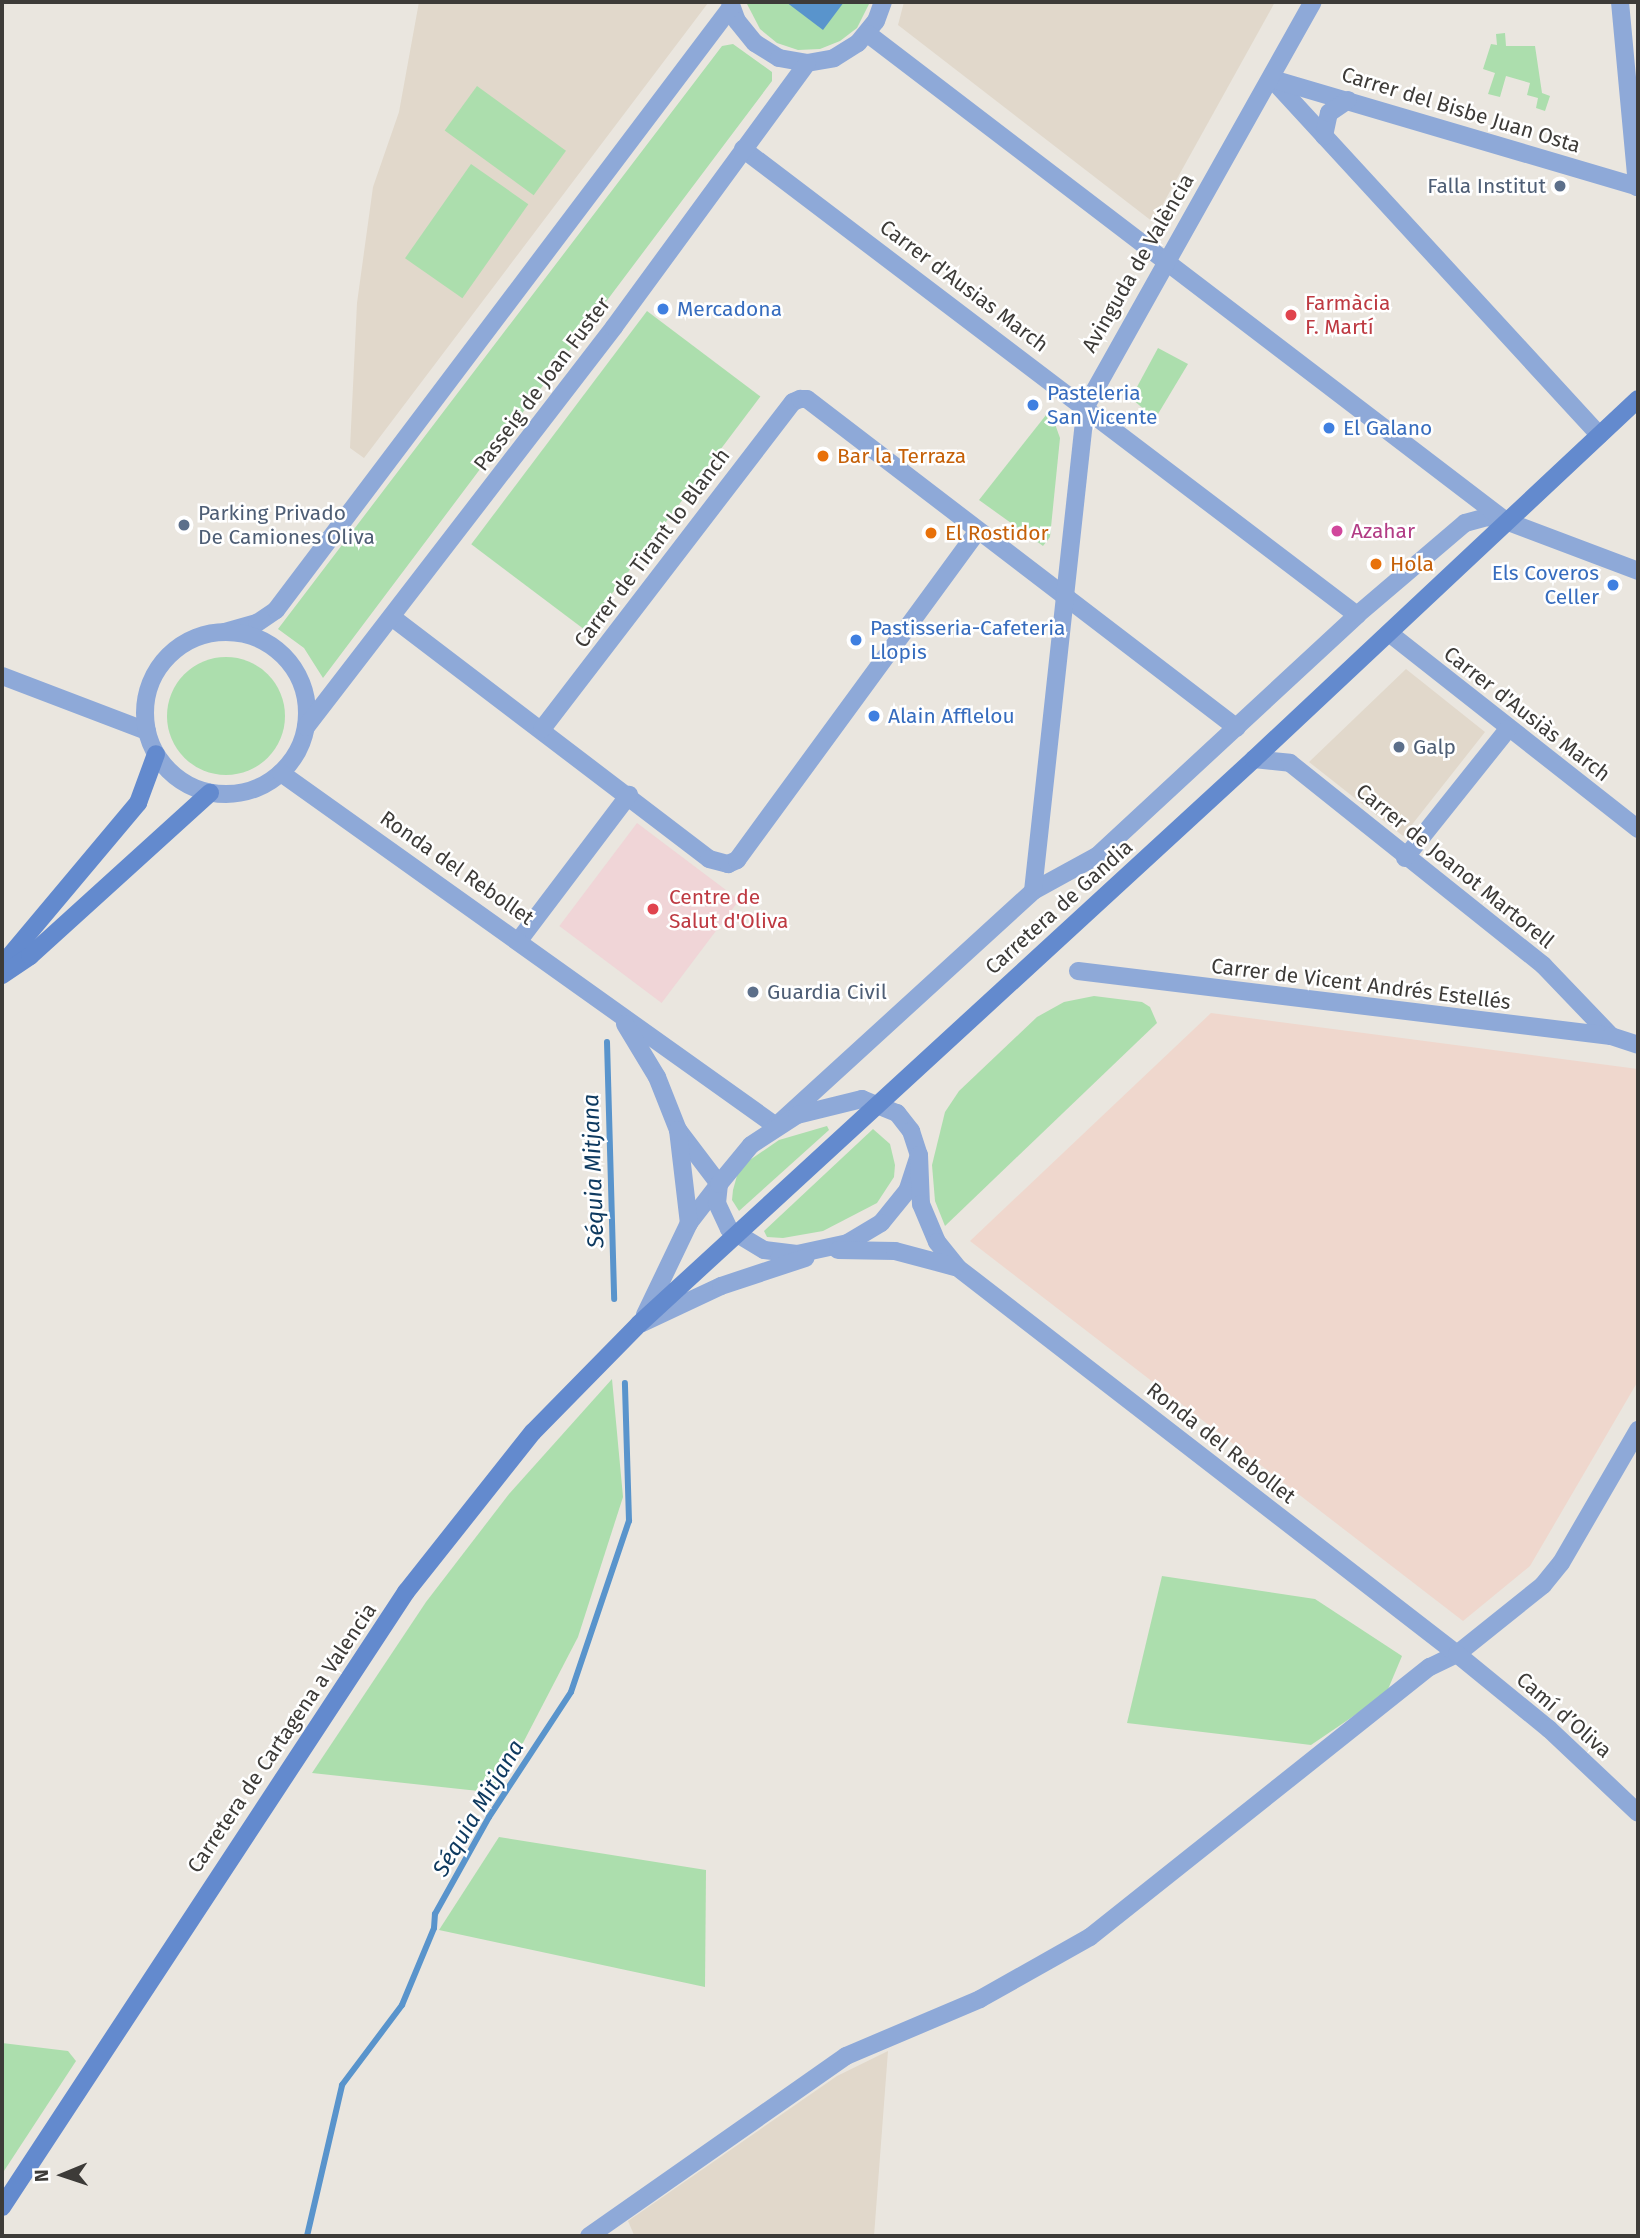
<!DOCTYPE html>
<html>
<head>
<meta charset="utf-8">
<style>
  body { margin:0 }
  #map { position:relative; width:1640px; height:2238px; overflow:hidden; background:#eae6df; font-family:"Fira Sans",sans-serif }
  div>[style] { position:absolute }
  .built>* { inset:0; background:#e1d8cb }
  .industrial>* { inset:0; background:#efd7cd }
  .medical>* { inset:0; background:#f0d5d7; transform-origin:0 0 }
  .green>* { inset:0; background:#acdead; transform-origin:0 0 }
  .round { border-radius:50% }
  .water>* { inset:0; background:#5994cc }
  .stream>* { height:6px; margin:-3px; padding:0 3px; transform-origin:3px; border-radius:3px; background:#5994cc }
  .minor>* { height:18px; margin:-9px; padding:0 9px; transform-origin:9px; border-radius:9px; background:#8ea9d8 }
  .tertiary>* { height:18px; margin:-9px; padding:0 9px; transform-origin:9px; border-radius:9px; background:#8ea9d8 }
  .tertiary>.ring { margin:-9px; padding:0; box-sizing:content-box; background:none; border:18px solid #8ea9d8; border-radius:50% }
  .secondary>* { height:18px; margin:-9px; padding:0 9px; transform-origin:9px; border-radius:9px; background:#638ace }
  .dots>* { width:19px; height:19px; translate:-50% -50%; box-sizing:border-box; border:4px solid #fff; border-radius:50% }
  span { translate:-50% -50%; white-space:nowrap; text-align:center; line-height:1.15; -webkit-text-stroke:5px #fff; paint-order:stroke }
  .street-label { font-size:21px; color:#3d3b38 }
  .service-label { font-size:21px; color:#4e5e75 }
  .right { translate:-100% -50%; text-align:right }
  .left { translate:0 -50%; text-align:left }
  .health-label { font-size:21px; color:#be3a42 }
  .shop-label { font-size:21px; color:#366cbe }
  .food-label { font-size:21px; color:#c56008 }
  .hotel-label { font-size:21px; color:#b23c85 }
  .water-label { font-size:23px; color:#0d395f; font-style:italic }
  .frame { position:absolute; inset:0; border:4px solid #3d3b38; pointer-events:none }
  .north { position:absolute; left:28px; top:2140px; width:70px; height:70px; -webkit-text-stroke:5px #fff; paint-order:stroke; rotate:268deg; font-size:19px; font-weight:700; line-height:28px; text-align:center; color:#3d3b38 }
  .north::after { content:''; display:block; margin:auto; width:24px; height:32px; background:#3d3b38; clip-path:polygon(50% 0,100% 100%,50% 72%,0 100%) }
</style>
</head>
<body>
<div id="map">
  <div class="built">
    <div style="clip-path:polygon(419px 2px,708px 3px,364px 458px,350px 448px,357px 303px,373px 187px,399px 112px)"></div>
    <div style="clip-path:polygon(904px 2px,1275px 2px,1153px 222px,898px 25px)"></div>
    <div style="clip-path:polygon(1406px 669px,1485px 732px,1403px 836px,1309px 762px)"></div>
    <div style="clip-path:polygon(888px 2051px,874px 2236px,634px 2235px,628px 2221px,837px 2076px)"></div>
  </div>
  <div class="industrial">
    <div style="clip-path:polygon(1211px 1013px,1638px 1069px,1638px 1381px,1530px 1566px,1463px 1621px,970px 1241px)"></div>
  </div>
  <div class="medical">
    <div style="left:637px;top:823px;width:128px;height:129px;rotate:37deg"></div>
  </div>
  <div class="green">
    <div style="clip-path:polygon(746px 2px,870px 2px,857px 28px,840px 41px,820px 49px,798px 50px,777px 43px,760px 29px)"></div>
    <div style="clip-path:polygon(1505px 33px,1506px 46px,1535px 46px,1542px 93px,1550px 96px,1545px 111px,1536px 108px,1538px 98px,1527px 95px,1530px 83px,1506px 76px,1500px 97px,1488px 94px,1495px 73px,1483px 69px,1491px 44px,1497px 45px,1496px 34px)"></div>
    <div style="clip-path:polygon(733px 44px,772px 72px,772px 81px,323px 678px,304px 648px,278px 629px,722px 46px)"></div>
    <div style="left:477px;top:86px;width:110px;height:55px;rotate:36deg"></div>
    <div style="left:471px;top:164px;width:70px;height:115px;rotate:35deg"></div>
    <div style="left:647px;top:311px;width:142px;height:292px;rotate:37deg"></div>
    <div style="clip-path:polygon(1158px 348px,1188px 364px,1155px 419px,1131px 398px)"></div>
    <div style="clip-path:polygon(1050px 410px,1060px 438px,1050px 537px,1043px 546px,979px 500px)"></div>
    <div class="round" style="left:167px;top:657px;width:118px;height:118px"></div>
    <div style="clip-path:polygon(1094px 996px,1142px 1002px,1150px 1007px,1157px 1023px,945px 1226px,935px 1201px,932px 1165px,945px 1112px,959px 1091px,1037px 1017px,1064px 1002px)"></div>
    <div style="clip-path:polygon(827px 1126px,829px 1130px,739px 1211px,732px 1200px,733px 1190px,738px 1172px,747px 1162px,779px 1140px)"></div>
    <div style="clip-path:polygon(873px 1129px,890px 1144px,895px 1165px,894px 1177px,877px 1203px,823px 1231px,783px 1238px,767px 1237px,764px 1231px)"></div>
    <div style="clip-path:polygon(612px 1379px,623px 1497px,578px 1637px,497px 1793px,312px 1773px,426px 1602px,509px 1494px)"></div>
    <div style="clip-path:polygon(1162px 1576px,1315px 1599px,1402px 1656px,1386px 1694px,1311px 1745px,1127px 1723px)"></div>
    <div style="clip-path:polygon(499px 1837px,706px 1870px,705px 1987px,439px 1930px)"></div>
    <div style="clip-path:polygon(2px 2043px,68px 2051px,76px 2061px,2px 2174px)"></div>
  </div>
  <div class="water">
    <div style="clip-path:polygon(786px 2px,844px 2px,823px 30px)"></div>
  </div>
  <div class="stream">
    <div style="left:607px;top:1042px;width:257px;rotate:88.4deg"></div>
    <div style="left:307px;top:2236px;width:155px;rotate:-76.9deg"></div>
    <div style="left:342px;top:2085px;width:100px;rotate:-53.1deg"></div>
    <div style="left:402px;top:2005px;width:83px;rotate:-67.4deg"></div>
    <div style="left:434px;top:1928px;width:14px;rotate:-86deg"></div>
    <div style="left:435px;top:1914px;width:111px;rotate:-60.9deg"></div>
    <div style="left:489px;top:1817px;width:149px;rotate:-56.7deg"></div>
    <div style="left:571px;top:1692px;width:181px;rotate:-71.3deg"></div>
    <div style="left:629px;top:1521px;width:138px;rotate:-91.7deg"></div>
  </div>
  <div class="minor">
    <div style="left:1620px;top:2px;width:186px;rotate:84.7deg"></div>
    <div style="left:1271px;top:78px;width:485px;rotate:47.4deg"></div>
    <div style="left:1272px;top:79px;width:382px;rotate:16.4deg"></div>
    <div style="left:1324px;top:136px;width:24px;rotate:-78deg"></div>
    <div style="left:1329px;top:113px;width:23px;rotate:-34deg"></div>
    <div style="left:743px;top:149px;width:771px;rotate:37.2deg"></div>
    <div style="left:393px;top:618px;width:397px;rotate:37.3deg"></div>
    <div style="left:709px;top:859px;width:20px;rotate:15deg"></div>
    <div style="left:728px;top:864px;width:10px;rotate:-24deg"></div>
    <div style="left:737px;top:860px;width:408px;rotate:-53.8deg"></div>
    <div style="left:1389px;top:633px;width:317px;rotate:38.2deg"></div>
    <div style="left:2px;top:676px;width:155px;rotate:20.8deg"></div>
    <div style="left:542px;top:729px;width:412px;rotate:-52.5deg"></div>
    <div style="left:793px;top:402px;width:8px;rotate:-23deg"></div>
    <div style="left:800px;top:399px;width:7px"></div>
    <div style="left:807px;top:399px;width:541px;rotate:37.42deg"></div>
    <div style="left:1254px;top:759px;width:36px;rotate:6deg"></div>
    <div style="left:1290px;top:763px;width:324px;rotate:38.6deg"></div>
    <div style="left:1543px;top:965px;width:98px;rotate:46.2deg"></div>
    <div style="left:1405px;top:858px;width:165px;rotate:-51.4deg"></div>
    <div style="left:1033px;top:891px;width:73px;rotate:-28.7deg"></div>
    <div style="left:1097px;top:856px;width:355px;rotate:-42.8deg"></div>
    <div style="left:1357px;top:615px;width:142px;rotate:-40.4deg"></div>
    <div style="left:1465px;top:523px;width:23px;rotate:-15deg"></div>
    <div style="left:1487px;top:517px;width:19px;rotate:12deg"></div>
    <div style="left:1506px;top:521px;width:141px;rotate:20.7deg"></div>
    <div style="left:520px;top:939px;width:181px;rotate:-52.9deg"></div>
    <div style="left:1078px;top:971px;width:537px;rotate:6.95deg"></div>
    <div style="left:1611px;top:1036px;width:28px;rotate:18deg"></div>
    <div style="left:589px;top:2236px;width:314px;rotate:-35deg"></div>
    <div style="left:846px;top:2056px;width:146px;rotate:-23deg"></div>
    <div style="left:980px;top:1999px;width:126px;rotate:-29.4deg"></div>
    <div style="left:1090px;top:1937px;width:434px;rotate:-38.5deg"></div>
    <div style="left:1430px;top:1667px;width:30px;rotate:-26deg"></div>
    <div style="left:1457px;top:1654px;width:110px;rotate:-38.7deg"></div>
    <div style="left:1543px;top:1585px;width:28px;rotate:-51deg"></div>
    <div style="left:1561px;top:1563px;width:154px;rotate:-59.9deg"></div>
  </div>
  <div class="tertiary">
    <div style="left:730px;top:2px;width:20px;rotate:70deg"></div>
    <div style="left:737px;top:21px;width:28px;rotate:51deg"></div>
    <div style="left:755px;top:43px;width:28px;rotate:32deg"></div>
    <div style="left:779px;top:58px;width:28px;rotate:10deg"></div>
    <div style="left:807px;top:63px;width:27px;rotate:-10deg"></div>
    <div style="left:834px;top:58px;width:28px;rotate:-32deg"></div>
    <div style="left:858px;top:43px;width:28px;rotate:-51deg"></div>
    <div style="left:876px;top:21px;width:20px;rotate:-70deg"></div>
    <div style="left:868px;top:34px;width:803px;rotate:37.36deg"></div>
    <div style="left:225px;top:632px;width:33px;rotate:-16deg"></div>
    <div style="left:257px;top:623px;width:23px;rotate:-34deg"></div>
    <div style="left:276px;top:610px;width:755px;rotate:-52.96deg"></div>
    <div class="ring" style="left:145px;top:632px;width:144px;height:144px"></div>
    <div style="left:306px;top:727px;width:505px;rotate:-52.4deg"></div>
    <div style="left:614px;top:327px;width:327px;rotate:-53.8deg"></div>
    <div style="left:281px;top:773px;width:608px;rotate:35.49deg"></div>
    <div style="left:776px;top:1126px;width:348px;rotate:-42.4deg"></div>
    <div style="left:1033px;top:891px;width:488px;rotate:-83.8deg"></div>
    <div style="left:1086px;top:406px;width:463px;rotate:-60.7deg"></div>
    <div style="left:625px;top:1024px;width:62px;rotate:58.9deg"></div>
    <div style="left:657px;top:1077px;width:57px;rotate:68.4deg"></div>
    <div style="left:678px;top:1130px;width:68px;rotate:52.8deg"></div>
    <div style="left:719px;top:1184px;width:49px;rotate:127.6deg"></div>
    <div style="left:689px;top:1223px;width:102px;rotate:115.6deg"></div>
    <div style="left:862px;top:1099px;width:38px;rotate:22deg"></div>
    <div style="left:897px;top:1113px;width:23px;rotate:52deg"></div>
    <div style="left:911px;top:1131px;width:25px;rotate:72deg"></div>
    <div style="left:919px;top:1155px;width:38px;rotate:108deg"></div>
    <div style="left:907px;top:1191px;width:41px;rotate:129.1deg"></div>
    <div style="left:881px;top:1223px;width:39px;rotate:149deg"></div>
    <div style="left:848px;top:1243px;width:52px;rotate:167.8deg"></div>
    <div style="left:797px;top:1254px;width:33px;rotate:-173deg"></div>
    <div style="left:764px;top:1250px;width:41px;rotate:-149deg"></div>
    <div style="left:729px;top:1229px;width:29px;rotate:-115deg"></div>
    <div style="left:717px;top:1203px;width:19px;rotate:-84deg"></div>
    <div style="left:719px;top:1184px;width:50px;rotate:-50.6deg"></div>
    <div style="left:751px;top:1145px;width:55px;rotate:-33.1deg"></div>
    <div style="left:797px;top:1115px;width:67px;rotate:-13.8deg"></div>
    <div style="left:678px;top:1130px;width:94px;rotate:83.3deg"></div>
    <div style="left:919px;top:1155px;width:49px;rotate:87.7deg"></div>
    <div style="left:921px;top:1204px;width:41px;rotate:67.2deg"></div>
    <div style="left:937px;top:1242px;width:33px;rotate:51deg"></div>
    <div style="left:958px;top:1268px;width:631px;rotate:37.72deg"></div>
    <div style="left:1457px;top:1654px;width:119px;rotate:39.2deg"></div>
    <div style="left:1549px;top:1729px;width:122px;rotate:43.3deg"></div>
    <div style="left:838px;top:1250px;width:57px;rotate:1deg"></div>
    <div style="left:895px;top:1251px;width:62px;rotate:14.9deg"></div>
    <div style="left:642px;top:1323px;width:87px;rotate:-25.1deg"></div>
    <div style="left:721px;top:1286px;width:89px;rotate:-18.4deg"></div>
  </div>
  <div class="secondary">
    <div style="left:2px;top:965px;width:212px;rotate:-50deg"></div>
    <div style="left:138px;top:803px;width:52px;rotate:-69.8deg"></div>
    <div style="left:2px;top:975px;width:34px;rotate:-34deg"></div>
    <div style="left:30px;top:956px;width:243px;rotate:-42.2deg"></div>
    <div style="left:2px;top:2207px;width:736px;rotate:-56.7deg"></div>
    <div style="left:406px;top:1592px;width:204px;rotate:-51.6deg"></div>
    <div style="left:533px;top:1432px;width:151px;rotate:-45.5deg"></div>
    <div style="left:639px;top:1324px;width:835px;rotate:-42.57deg"></div>
    <div style="left:1254px;top:759px;width:526px;rotate:-43.15deg"></div>
  </div>
  <div class="dots">
    <div style="left:1560px;top:186px;background:#5c6f8a"></div>
    <div style="left:663px;top:309px;background:#3f7fe0"></div>
    <div style="left:1291px;top:315px;background:#e0444e"></div>
    <div style="left:1033px;top:405px;background:#3f7fe0"></div>
    <div style="left:1329px;top:428px;background:#3f7fe0"></div>
    <div style="left:823px;top:456px;background:#e8710a"></div>
    <div style="left:184px;top:525px;background:#5c6f8a"></div>
    <div style="left:1337px;top:531px;background:#d1479c"></div>
    <div style="left:931px;top:533px;background:#e8710a"></div>
    <div style="left:1376px;top:564px;background:#e8710a"></div>
    <div style="left:1613px;top:585px;background:#3f7fe0"></div>
    <div style="left:856px;top:640px;background:#3f7fe0"></div>
    <div style="left:874px;top:716px;background:#3f7fe0"></div>
    <div style="left:1399px;top:747px;background:#5c6f8a"></div>
    <div style="left:653px;top:909px;background:#e0444e"></div>
    <div style="left:753px;top:992px;background:#5c6f8a"></div>
  </div>
  <div class="street-label">
    <span style="left:1461px;top:110px;rotate:17deg">Carrer del Bisbe Juan Osta</span>
    <span style="left:1138px;top:263px;rotate:-60deg">Avinguda de València</span>
    <span style="left:964px;top:286px;rotate:37deg">Carrer d'Ausias March</span>
    <span style="left:542px;top:384px;rotate:-53deg">Passeig de Joan Fuster</span>
    <span style="left:652px;top:548px;rotate:-53deg">Carrer de Tirant lo Blanch</span>
    <span style="left:1527px;top:714px;rotate:38deg">Carrer d'Ausiàs March</span>
    <span style="left:1455px;top:866px;rotate:39deg">Carrer de Joanot Martorell</span>
    <span style="left:457px;top:868px;rotate:35deg">Ronda del Rebollet</span>
    <span style="left:1059px;top:907px;rotate:-42deg">Carretera de Gandia</span>
    <span style="left:1361px;top:984px;rotate:7deg">Carrer de Vicent Andrés Estellés</span>
    <span style="left:1221px;top:1443px;rotate:38deg">Ronda del Rebollet</span>
    <span style="left:1564px;top:1715px;rotate:41deg">Camí d’Oliva</span>
    <span style="left:282px;top:1738px;rotate:-56deg">Carretera de Cartagena a Valencia</span>
  </div>
  <div class="service-label">
    <span class="right" style="left:1546px;top:186px">Falla Institut</span>
    <span class="left" style="left:198px;top:525px">Parking Privado<br>De Camiones Oliva</span>
    <span class="left" style="left:1413px;top:747px">Galp</span>
    <span class="left" style="left:767px;top:992px">Guardia Civil</span>
  </div>
  <div class="health-label">
    <span class="left" style="left:1305px;top:315px">Farmàcia<br>F. Martí</span>
    <span class="left" style="left:669px;top:909px">Centre de<br>Salut d'Oliva</span>
  </div>
  <div class="shop-label">
    <span class="left" style="left:677px;top:309px">Mercadona</span>
    <span class="left" style="left:1047px;top:405px">Pasteleria<br>San Vicente</span>
    <span class="left" style="left:1343px;top:428px">El Galano</span>
    <span class="right" style="left:1599px;top:585px">Els Coveros<br>Celler</span>
    <span class="left" style="left:870px;top:640px">Pastisseria-Cafeteria<br>Llopis</span>
    <span class="left" style="left:888px;top:716px">Alain Afflelou</span>
  </div>
  <div class="food-label">
    <span class="left" style="left:837px;top:456px">Bar la Terraza</span>
    <span class="left" style="left:945px;top:533px">El Rostidor</span>
    <span class="left" style="left:1390px;top:564px">Hola</span>
  </div>
  <div class="hotel-label">
    <span class="left" style="left:1351px;top:531px">Azahar</span>
  </div>
  <div class="water-label">
    <span style="left:593px;top:1171px;rotate:-92deg">Séquia Mitjana</span>
    <span style="left:478px;top:1808px;rotate:-59deg">Séquia Mitjana</span>
  </div>
  <div class="frame"></div>
  <div class="north">N</div>
</div>
</body>
</html>
